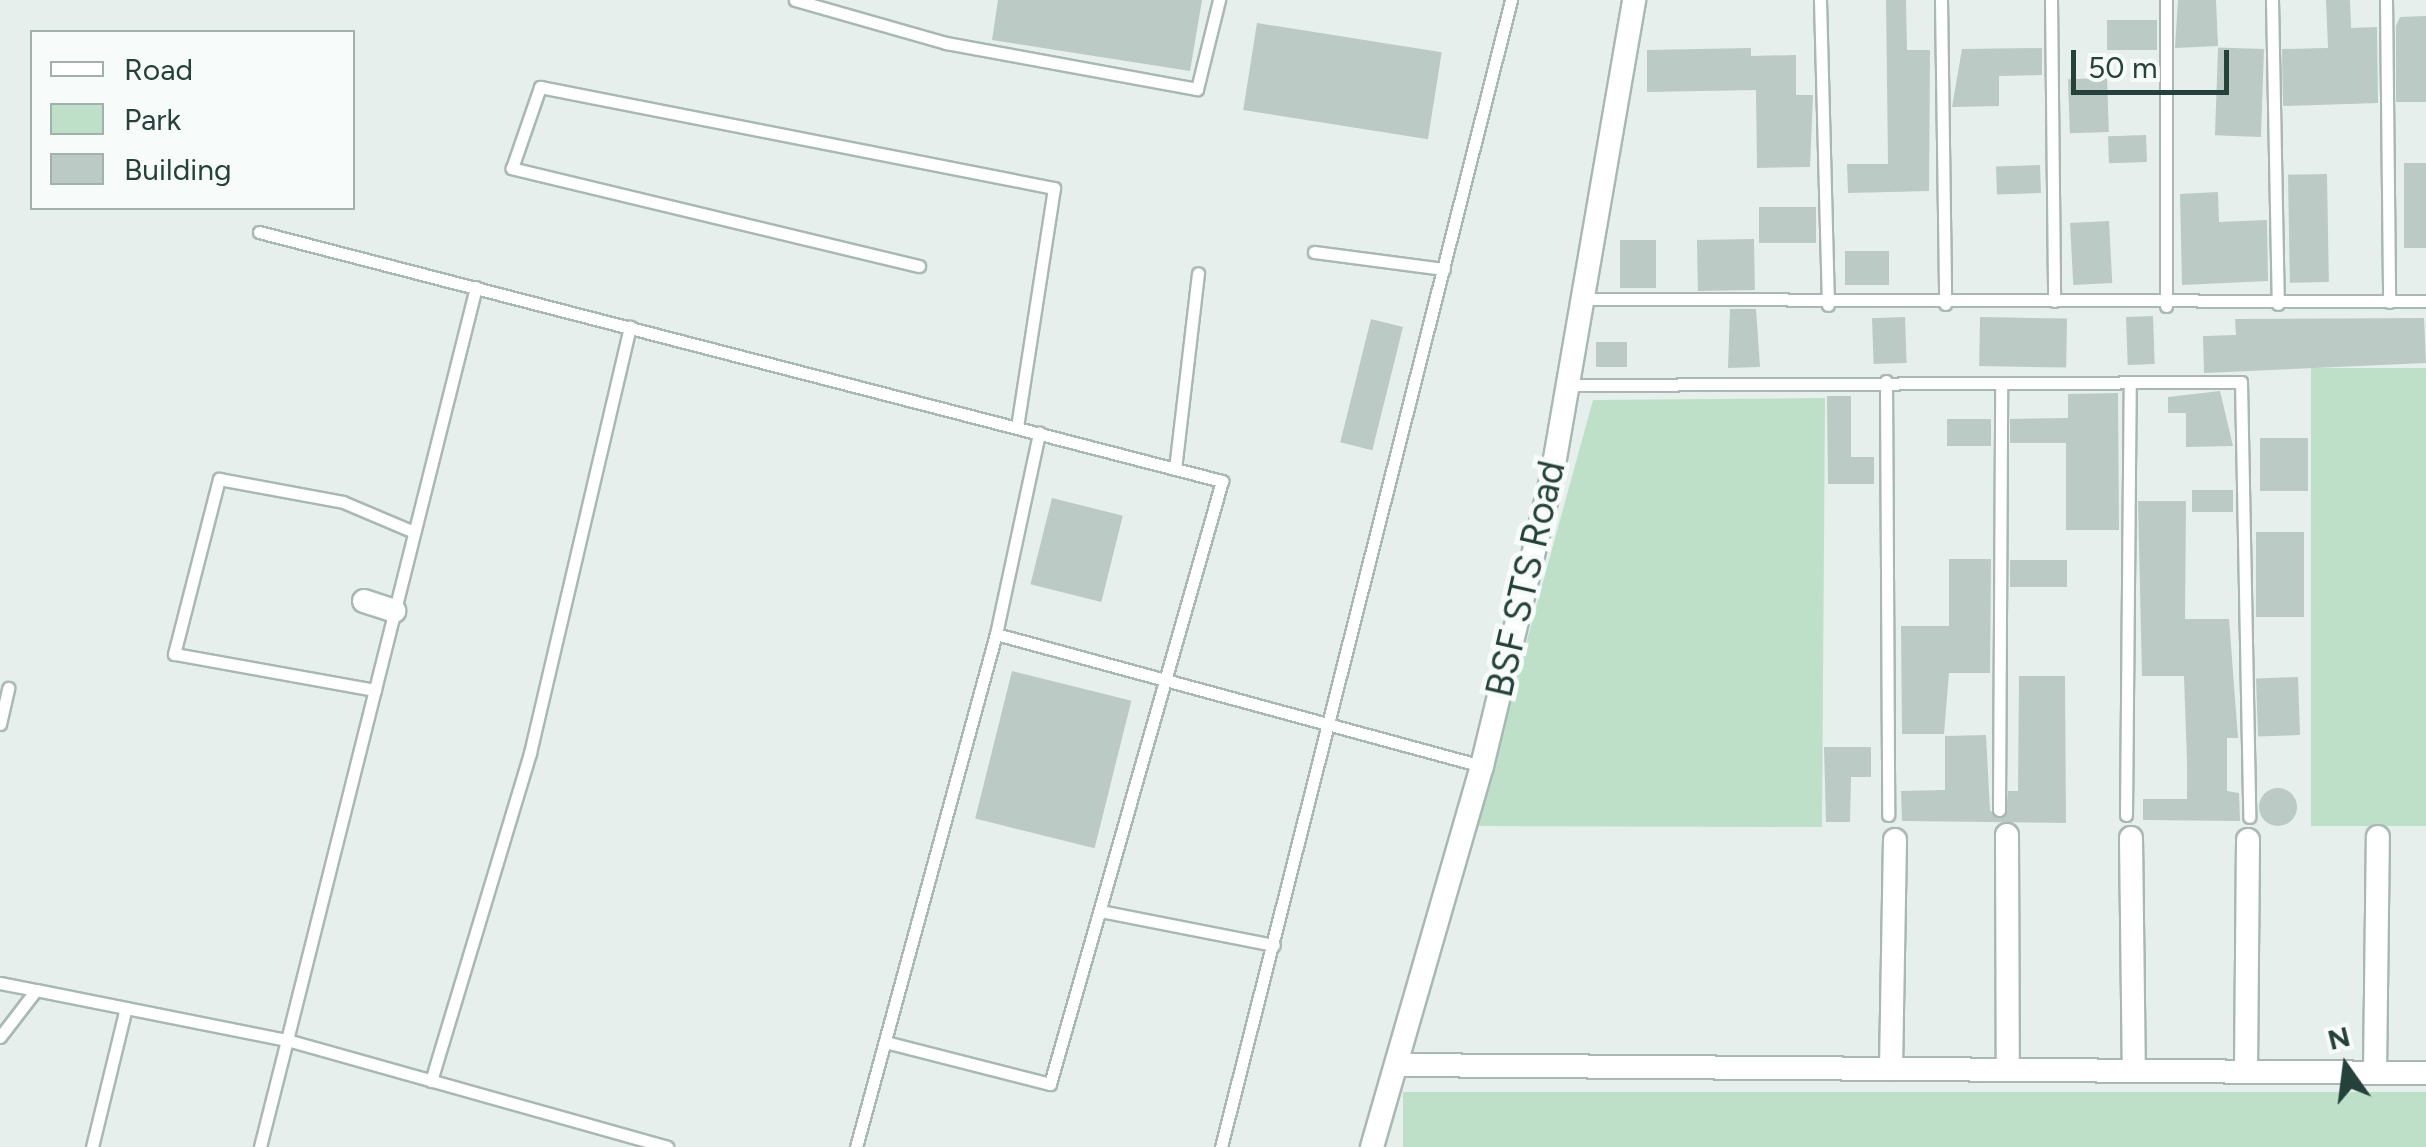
<!DOCTYPE html>
<html>
<head>
<meta charset="utf-8">
<style>
  body { margin:0 }
  #map { position:relative; width:2426px; height:1147px; overflow:hidden; background:#e6efeb; font-family:Figtree,sans-serif }
  div>[style] { position:absolute }
  .green>* { inset:0; background:#bfe0c8; transform-origin:0 0 }
  .building>* { inset:0; background:#bbcac4; transform-origin:0 0 }
  .round { border-radius:50% }
  .roads { filter:drop-shadow(2px 0 #a8b8b2) drop-shadow(-2px 0 #a8b8b2) drop-shadow(0 2px #a8b8b2) drop-shadow(0 -2px #a8b8b2) }
  .service>* { height:11px; margin:-5.5px; padding:0 5.5px; transform-origin:5.5px; border-radius:5.5px; background:#fff }
  .minor>* { height:22px; margin:-11px; padding:0 11px; transform-origin:11px; border-radius:11px; background:#fff }
  span { translate:-50% -50%; white-space:nowrap; text-align:center; line-height:1.15; -webkit-text-stroke:10px #f7fbf9; paint-order:stroke }
  .street-label { font-size:38px; color:#24423a }
  .legend { position:absolute; left:30px; top:30px; width:325px; height:180px; box-sizing:border-box; background:#f7fbf9; border:2px solid #a3b1ad; margin:0; padding:12px 18px; list-style:none; font-size:30px; color:#24423a }
  .legend li { display:flex; align-items:center; gap:20px; height:50px }
  .legend b { width:50px; border:2px solid #a3b1ad }
  .north { position:absolute; left:2296px; top:1017px; width:100px; height:100px; -webkit-text-stroke:8px #f7fbf9; paint-order:stroke; rotate:346deg; font-size:28px; font-weight:700; line-height:40px; text-align:center; color:#24423a }
  .north::after { content:''; display:block; margin:auto; width:35px; height:45px; background:#24423a; clip-path:polygon(50% 0,100% 100%,50% 72%,0 100%) }
  .scale { position:absolute; left:2071px; top:50px; width:158px; height:45px; box-sizing:border-box; border:5px solid #24423a; border-top:0; padding-left:12px; font-size:30px; line-height:35px; white-space:nowrap; color:#24423a; -webkit-text-stroke:8px #f7fbf9; paint-order:stroke }
</style>
</head>
<body>
<div id="map">
  <div class="green">
    <div style="left:2426px;top:368px;width:458px;height:115px;rotate:90deg"></div>
    <div style="clip-path:polygon(1825px 398px,1822px 827px,1476px 826px,1593px 400px)"></div>
    <div style="left:1403px;top:1092px;width:1023px;height:57px"></div>
  </div>
  <div class="building">
    <div style="clip-path:polygon(998px 0,1202px 0,1190px 71px,992px 40px)"></div>
    <div style="clip-path:polygon(1886px 0,1906px 0,1907px 50px,1930px 50px,1929px 191px,1848px 193px,1847px 164px,1888px 164px)"></div>
    <div style="clip-path:polygon(2178px 0,2216px 0,2218px 46px,2175px 48px)"></div>
    <div style="clip-path:polygon(2326px 0,2350px 0,2351px 28px,2377px 27px,2378px 103px,2283px 106px,2282px 49px,2328px 48px)"></div>
    <div style="clip-path:polygon(2426px 16px,2426px 102px,2396px 102px,2396px 26px,2400px 17px)"></div>
    <div style="left:2107px;top:20px;width:50px;height:30px"></div>
    <div style="left:1257px;top:23px;width:187px;height:88px;rotate:9deg"></div>
    <div style="clip-path:polygon(1751px 48px,1751px 56px,1796px 55px,1796px 95px,1813px 95px,1810px 167px,1757px 168px,1756px 90px,1647px 92px,1647px 50px)"></div>
    <div style="clip-path:polygon(2042px 48px,2042px 75px,1999px 76px,1999px 106px,1952px 107px,1962px 49px)"></div>
    <div style="left:2264px;top:49px;width:88px;height:46px;rotate:92deg"></div>
    <div style="left:2107px;top:78px;width:54px;height:39px;rotate:88deg"></div>
    <div style="left:2146px;top:135px;width:27px;height:38px;rotate:88deg"></div>
    <div style="left:2426px;top:163px;width:85px;height:22px;rotate:90deg"></div>
    <div style="left:2040px;top:165px;width:28px;height:44px;rotate:88deg"></div>
    <div style="left:2327px;top:174px;width:108px;height:39px;rotate:89deg"></div>
    <div style="clip-path:polygon(2218px 192px,2219px 222px,2267px 220px,2268px 281px,2182px 285px,2180px 194px)"></div>
    <div style="left:1816px;top:207px;width:36px;height:57px;rotate:90deg"></div>
    <div style="left:2109px;top:221px;width:62px;height:39px;rotate:87deg"></div>
    <div style="left:1754px;top:239px;width:51px;height:57px;rotate:89deg"></div>
    <div style="left:1620px;top:240px;width:36px;height:48px"></div>
    <div style="left:1889px;top:251px;width:34px;height:44px;rotate:90deg"></div>
    <div style="clip-path:polygon(1730px 309px,1756px 309px,1760px 367px,1728px 368px)"></div>
    <div style="left:2153px;top:316px;width:48px;height:27px;rotate:88deg"></div>
    <div style="left:1905px;top:317px;width:46px;height:33px;rotate:88deg"></div>
    <div style="left:1980px;top:317px;width:87px;height:49px;rotate:1deg"></div>
    <div style="clip-path:polygon(2424px 318px,2426px 363px,2204px 373px,2203px 336px,2236px 335px,2235px 319px)"></div>
    <div style="left:1371px;top:319px;width:33px;height:127px;rotate:14deg"></div>
    <div style="left:1596px;top:342px;width:31px;height:25px"></div>
    <div style="clip-path:polygon(2220px 391px,2233px 446px,2186px 447px,2186px 413px,2168px 413px,2168px 397px)"></div>
    <div style="clip-path:polygon(2118px 393px,2119px 530px,2066px 530px,2066px 443px,2010px 443px,2010px 419px,2068px 418px,2068px 394px)"></div>
    <div style="clip-path:polygon(1827px 396px,1851px 396px,1851px 457px,1874px 457px,1874px 484px,1828px 484px)"></div>
    <div style="left:1947px;top:419px;width:44px;height:27px"></div>
    <div style="left:2260px;top:438px;width:48px;height:53px"></div>
    <div style="left:2192px;top:490px;width:41px;height:22px"></div>
    <div style="left:1052px;top:498px;width:73px;height:89px;rotate:14deg"></div>
    <div style="clip-path:polygon(2138px 501px,2186px 501px,2185px 619px,2229px 619px,2238px 738px,2227px 738px,2227px 791px,2239px 793px,2240px 821px,2143px 820px,2143px 799px,2187px 799px,2187px 763px,2184px 676px,2142px 676px)"></div>
    <div style="left:2256px;top:532px;width:48px;height:85px"></div>
    <div style="clip-path:polygon(1949px 559px,1991px 559px,1990px 673px,1949px 673px,1944px 734px,1902px 734px,1901px 626px,1949px 626px)"></div>
    <div style="left:2010px;top:560px;width:57px;height:27px"></div>
    <div style="left:1012px;top:671px;width:123px;height:152px;rotate:14deg"></div>
    <div style="clip-path:polygon(2019px 676px,2065px 676px,2066px 823px,1902px 821px,1901px 791px,1945px 790px,1945px 736px,1986px 735px,1990px 811px,2006px 816px,2008px 791px,2018px 791px)"></div>
    <div style="left:2298px;top:677px;width:58px;height:42px;rotate:88deg"></div>
    <div style="clip-path:polygon(1824px 747px,1871px 747px,1871px 777px,1851px 777px,1850px 822px,1826px 822px)"></div>
    <div class="round" style="left:2259px;top:788px;width:38px;height:38px"></div>
  </div>
  <div class="roads">
    <div class="service">
      <div style="left:795px;top:0;width:157px;rotate:15.9deg"></div>
      <div style="left:946px;top:43px;width:255px;rotate:10.4deg"></div>
      <div style="left:1197px;top:89px;width:92px;rotate:-76.1deg"></div>
      <div style="left:1820px;top:0;width:305px;rotate:88.5deg"></div>
      <div style="left:1941px;top:0;width:304px;rotate:89.2deg"></div>
      <div style="left:2051px;top:0;width:301px;rotate:89.4deg"></div>
      <div style="left:2272px;top:0;width:304px;rotate:88.9deg"></div>
      <div style="left:2386px;top:0;width:302px;rotate:89.4deg"></div>
      <div style="left:259px;top:232px;width:995px;rotate:14.5deg"></div>
      <div style="left:1222px;top:481px;width:627px;rotate:105.92deg"></div>
      <div style="left:1050px;top:1084px;width:170px;rotate:-165.7deg"></div>
      <div style="left:1314px;top:252px;width:131px;rotate:7.5deg"></div>
      <div style="left:919px;top:266px;width:419px;rotate:-166.5deg"></div>
      <div style="left:512px;top:168px;width:86px;rotate:-70.9deg"></div>
      <div style="left:540px;top:87px;width:524px;rotate:11.12deg"></div>
      <div style="left:1054px;top:188px;width:242px;rotate:98.8deg"></div>
      <div style="left:476px;top:287px;width:776px;rotate:104.09deg"></div>
      <div style="left:287px;top:1040px;width:395px;rotate:15.7deg"></div>
      <div style="left:1582px;top:299px;width:844px;rotate:0.14deg"></div>
      <div style="left:2166px;top:306px;width:306px;rotate:-90deg"></div>
      <div style="left:1886px;top:381px;width:434px;rotate:89.7deg"></div>
      <div style="left:1569px;top:385px;width:672px;rotate:-0.26deg"></div>
      <div style="left:2241px;top:382px;width:435px;rotate:88.9deg"></div>
      <div style="left:1175px;top:469px;width:197px;rotate:-83.3deg"></div>
      <div style="left:996px;top:634px;width:504px;rotate:15.2deg"></div>
      <div style="left:375px;top:690px;width:204px;rotate:-169.8deg"></div>
      <div style="left:174px;top:654px;width:181px;rotate:-75.6deg"></div>
      <div style="left:219px;top:479px;width:126px;rotate:10.5deg"></div>
      <div style="left:343px;top:502px;width:77px;rotate:22.9deg"></div>
      <div style="left:0;top:724px;width:37px;rotate:-77deg"></div>
      <div style="left:1999px;top:810px;width:425px;rotate:-89.7deg"></div>
      <div style="left:2126px;top:815px;width:430px;rotate:-89.5deg"></div>
      <div style="left:1100px;top:911px;width:177px;rotate:11.1deg"></div>
      <div style="left:0;top:983px;width:37px;rotate:11deg"></div>
      <div style="left:0;top:1037px;width:59px;rotate:-52.5deg"></div>
      <div style="left:36px;top:990px;width:256px;rotate:11.3deg"></div>
      <div style="left:287px;top:1040px;width:110px;rotate:104.2deg"></div>
      <div style="left:431px;top:1081px;width:343px;rotate:-73.2deg"></div>
      <div style="left:530px;top:753px;width:438px;rotate:-76.8deg"></div>
      <div style="left:92px;top:1147px;width:143px;rotate:-76.3deg"></div>
      <div style="left:856px;top:1147px;width:532px;rotate:-74.74deg"></div>
      <div style="left:996px;top:634px;width:206px;rotate:-77.9deg"></div>
      <div style="left:1221px;top:1147px;width:1183px;rotate:-75.81deg"></div>
    </div>
    <div class="minor">
      <div style="left:364px;top:601px;width:32px;rotate:18deg"></div>
      <div style="left:2007px;top:835px;width:235px;rotate:89.8deg"></div>
      <div style="left:2131px;top:838px;width:233px;rotate:89.3deg"></div>
      <div style="left:1396px;top:1065px;width:1030px;rotate:0.45deg"></div>
      <div style="left:1891px;top:1069px;width:229px;rotate:-89deg"></div>
      <div style="left:2246px;top:1071px;width:231px;rotate:-89.5deg"></div>
      <div style="left:2375px;top:1073px;width:236px;rotate:-89.3deg"></div>
      <div style="left:1372px;top:1147px;width:397px;rotate:-73.9deg"></div>
      <div style="left:1482px;top:766px;width:298px;rotate:-76.4deg"></div>
      <div style="left:1552px;top:476px;width:483px;rotate:-80.2deg"></div>
    </div>
  </div>
  <div class="street-label">
    <span style="left:1526px;top:579px;rotate:-77deg">BSF STS Road</span>
  </div>
  <ul class="legend">
  <li><b style="height:12px;background:#fff"></b>Road</li>
  <li><b style="height:28px;background:#bfe0c8"></b>Park</li>
  <li><b style="height:28px;background:#bbcac4"></b>Building</li>
  </ul>
  <div class="north">N</div>
  <div class="scale">50 m</div>
</div>
</body>
</html>
